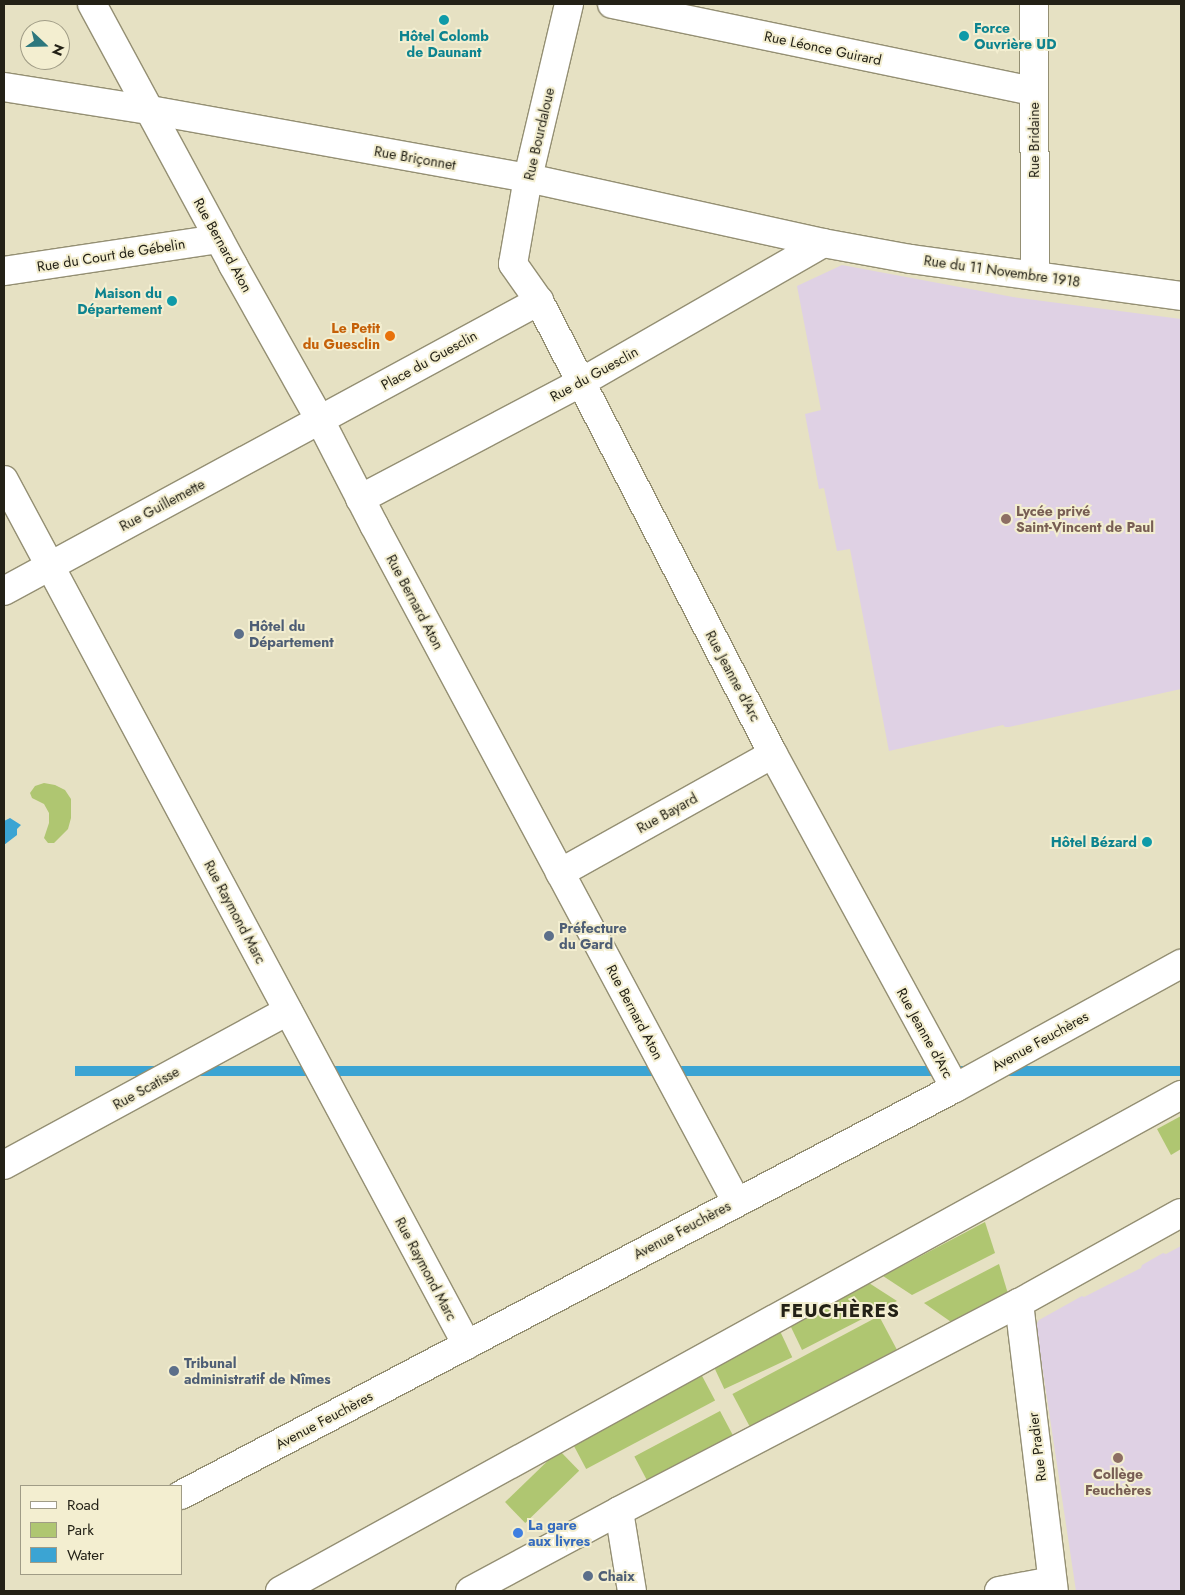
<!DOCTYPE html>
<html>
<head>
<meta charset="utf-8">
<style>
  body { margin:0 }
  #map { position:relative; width:1185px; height:1595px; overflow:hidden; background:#e6e1c3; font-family:Jost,sans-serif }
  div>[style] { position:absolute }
  .education>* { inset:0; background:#dfd1e4 }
  .green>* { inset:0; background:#afc671; transform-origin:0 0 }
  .water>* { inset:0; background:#3ba4d3; transform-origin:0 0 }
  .roads { filter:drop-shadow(1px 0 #948f73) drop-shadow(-1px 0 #948f73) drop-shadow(0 1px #948f73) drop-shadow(0 -1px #948f73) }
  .minor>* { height:28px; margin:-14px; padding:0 14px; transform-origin:14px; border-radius:14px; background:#fff }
  .dots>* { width:14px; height:14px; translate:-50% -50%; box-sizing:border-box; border:2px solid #f3eed0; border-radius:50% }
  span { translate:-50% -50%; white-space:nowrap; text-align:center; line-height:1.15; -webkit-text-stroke:4px #f3eed0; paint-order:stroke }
  .culture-label { font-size:14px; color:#0d838f; font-weight:700 }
  .left { translate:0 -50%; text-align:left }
  .right { translate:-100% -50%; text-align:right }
  .street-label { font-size:14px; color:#232116 }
  .food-label { font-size:14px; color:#c56008; font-weight:700 }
  .education-label { font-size:14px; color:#785e54; font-weight:700 }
  .service-label { font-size:14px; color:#4e5e75; font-weight:700 }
  .shop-label { font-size:14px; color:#366cbe; font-weight:700 }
  .district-label { font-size:19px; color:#232116; font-weight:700; letter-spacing:1px }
  .frame { position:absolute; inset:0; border:5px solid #232116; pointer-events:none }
  .legend { position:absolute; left:20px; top:1485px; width:162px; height:90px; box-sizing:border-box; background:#f3eed0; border:1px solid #a09c86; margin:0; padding:6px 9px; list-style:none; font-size:15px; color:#232116 }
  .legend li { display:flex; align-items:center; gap:10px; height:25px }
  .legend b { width:25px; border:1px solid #a09c86 }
  .north { position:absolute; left:20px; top:20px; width:50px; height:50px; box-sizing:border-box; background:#f3eed0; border:1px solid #a09c86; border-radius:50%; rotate:111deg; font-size:14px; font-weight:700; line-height:20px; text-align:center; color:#232116 }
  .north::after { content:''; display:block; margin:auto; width:18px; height:22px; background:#2d777d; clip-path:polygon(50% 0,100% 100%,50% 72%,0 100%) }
</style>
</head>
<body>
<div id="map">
  <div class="education">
    <div style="clip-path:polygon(842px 265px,1013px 297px,1181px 319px,1181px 689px,1009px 727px,1005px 727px,1003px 725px,889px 751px,850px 549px,837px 551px,824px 488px,819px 489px,805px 414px,821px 410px,797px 286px)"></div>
    <div style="clip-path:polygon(1181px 1246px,1181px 1591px,1076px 1591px,1036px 1325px,1039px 1320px,1082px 1296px,1084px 1297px,1141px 1268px,1142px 1265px,1163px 1253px,1166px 1254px)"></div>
  </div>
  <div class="green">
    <div style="clip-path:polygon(44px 783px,55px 785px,65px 790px,71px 799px,71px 818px,68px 829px,54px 843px,48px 843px,44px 838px,49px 823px,49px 813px,44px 804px,32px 798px,30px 793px,35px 786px)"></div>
    <div style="clip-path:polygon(1181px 1116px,1181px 1149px,1171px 1155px,1157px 1129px)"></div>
    <div style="clip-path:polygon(985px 1222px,995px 1253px,912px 1295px,883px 1276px)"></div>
    <div style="clip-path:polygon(999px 1264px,1009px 1297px,954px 1324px,924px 1303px)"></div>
    <div style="clip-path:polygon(869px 1283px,897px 1301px,802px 1350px,790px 1325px)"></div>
    <div style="left:879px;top:1316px;width:38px;height:166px;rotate:62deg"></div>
    <div style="left:780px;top:1331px;width:29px;height:75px;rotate:65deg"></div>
    <div style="left:701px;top:1374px;width:30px;height:146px;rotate:62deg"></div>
    <div style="left:720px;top:1411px;width:32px;height:97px;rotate:62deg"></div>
    <div style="left:559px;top:1450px;width:29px;height:75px;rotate:46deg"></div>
  </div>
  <div class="water">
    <div style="clip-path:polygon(10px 818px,21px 825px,17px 829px,17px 835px,4px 845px,4px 821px)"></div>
    <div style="left:1181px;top:1066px;width:10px;height:1106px;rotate:90deg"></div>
  </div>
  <div class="roads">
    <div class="minor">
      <div style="left:92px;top:4px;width:297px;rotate:61.6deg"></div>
      <div style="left:233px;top:265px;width:178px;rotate:60.7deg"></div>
      <div style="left:320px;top:420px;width:118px;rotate:62.8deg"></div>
      <div style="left:374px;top:525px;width:767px;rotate:61.83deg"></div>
      <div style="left:569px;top:4px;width:179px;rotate:103.3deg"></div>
      <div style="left:528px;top:178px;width:87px;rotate:99.9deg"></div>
      <div style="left:513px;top:264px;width:45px;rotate:54.9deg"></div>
      <div style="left:539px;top:301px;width:510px;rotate:62.68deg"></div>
      <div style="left:773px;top:754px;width:380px;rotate:61.4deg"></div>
      <div style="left:612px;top:4px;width:430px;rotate:11.7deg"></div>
      <div style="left:1034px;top:4px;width:272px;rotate:89.8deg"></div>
      <div style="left:4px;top:87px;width:148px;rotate:9deg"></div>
      <div style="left:150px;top:110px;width:384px;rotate:10.2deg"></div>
      <div style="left:528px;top:178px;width:302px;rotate:12.4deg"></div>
      <div style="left:823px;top:243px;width:89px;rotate:10.3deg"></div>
      <div style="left:911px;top:259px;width:273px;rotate:7.8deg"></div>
      <div style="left:4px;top:271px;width:217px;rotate:-8.5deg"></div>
      <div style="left:4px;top:480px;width:981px;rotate:61.84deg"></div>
      <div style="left:360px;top:499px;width:249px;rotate:-27.8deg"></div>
      <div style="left:580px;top:383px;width:280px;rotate:-29.9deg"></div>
      <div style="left:4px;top:591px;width:609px;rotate:-28.46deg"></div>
      <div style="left:560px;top:873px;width:244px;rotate:-29.2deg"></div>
      <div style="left:4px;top:1165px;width:323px;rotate:-28.5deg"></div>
      <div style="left:1019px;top:1303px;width:290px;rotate:83.1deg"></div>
      <div style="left:181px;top:1495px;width:874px;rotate:-27.74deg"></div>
      <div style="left:955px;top:1088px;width:258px;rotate:-28.8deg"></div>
      <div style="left:619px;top:1511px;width:81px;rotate:80.8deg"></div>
      <div style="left:280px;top:1591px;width:1029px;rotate:-28.83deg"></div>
      <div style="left:470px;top:1591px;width:169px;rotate:-28.2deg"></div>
      <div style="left:619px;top:1511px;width:451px;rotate:-27.5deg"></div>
      <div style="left:1019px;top:1303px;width:185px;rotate:-29.1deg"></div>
      <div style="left:999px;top:1591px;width:54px;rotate:-10.7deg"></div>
    </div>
  </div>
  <div class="dots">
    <div style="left:444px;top:20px;background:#0f9aa8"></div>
    <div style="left:964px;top:36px;background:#0f9aa8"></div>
    <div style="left:172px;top:301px;background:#0f9aa8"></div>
    <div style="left:390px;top:336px;background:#e8710a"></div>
    <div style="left:1006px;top:519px;background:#8d6e63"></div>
    <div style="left:239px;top:634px;background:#5c6f8a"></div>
    <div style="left:1147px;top:842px;background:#0f9aa8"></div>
    <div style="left:549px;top:936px;background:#5c6f8a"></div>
    <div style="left:174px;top:1371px;background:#5c6f8a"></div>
    <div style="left:1118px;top:1458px;background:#8d6e63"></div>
    <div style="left:518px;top:1533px;background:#3f7fe0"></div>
    <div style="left:588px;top:1576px;background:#5c6f8a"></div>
  </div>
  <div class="culture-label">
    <span class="left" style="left:974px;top:36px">Force<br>Ouvrière UD</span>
    <span style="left:444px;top:44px">Hôtel Colomb<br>de Daunant</span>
    <span class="right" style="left:162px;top:301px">Maison du<br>Département</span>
    <span class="right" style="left:1137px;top:842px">Hôtel Bézard</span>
  </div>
  <div class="street-label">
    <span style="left:823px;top:48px;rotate:12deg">Rue Léonce Guirard</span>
    <span style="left:539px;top:134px;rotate:-77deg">Rue Bourdaloue</span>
    <span style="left:1034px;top:140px;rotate:-90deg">Rue Bridaine</span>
    <span style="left:415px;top:158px;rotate:10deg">Rue Briçonnet</span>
    <span style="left:223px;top:245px;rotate:61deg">Rue Bernard Aton</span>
    <span style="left:111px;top:255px;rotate:-9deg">Rue du Court de Gébelin</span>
    <span style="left:1002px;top:271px;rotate:8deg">Rue du 11 Novembre 1918</span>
    <span style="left:429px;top:360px;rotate:-29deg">Place du Guesclin</span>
    <span style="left:594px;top:374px;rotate:-29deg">Rue du Guesclin</span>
    <span style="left:162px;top:505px;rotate:-28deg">Rue Guillemette</span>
    <span style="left:415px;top:602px;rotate:62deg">Rue Bernard Aton</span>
    <span style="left:733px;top:676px;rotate:62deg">Rue Jeanne d'Arc</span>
    <span style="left:667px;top:813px;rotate:-29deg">Rue Bayard</span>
    <span style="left:235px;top:912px;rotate:62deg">Rue Raymond Marc</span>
    <span style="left:635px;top:1012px;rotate:62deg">Rue Bernard Aton</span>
    <span style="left:925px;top:1033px;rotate:61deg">Rue Jeanne d'Arc</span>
    <span style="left:1040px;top:1041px;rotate:-29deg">Avenue Feuchères</span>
    <span style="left:146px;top:1088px;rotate:-29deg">Rue Scatisse</span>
    <span style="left:682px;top:1230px;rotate:-28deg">Avenue Feuchères</span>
    <span style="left:426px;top:1269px;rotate:62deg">Rue Raymond Marc</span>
    <span style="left:324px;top:1420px;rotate:-28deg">Avenue Feuchères</span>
    <span style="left:1037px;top:1447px;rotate:-97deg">Rue Pradier</span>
  </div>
  <div class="food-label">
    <span class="right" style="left:380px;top:336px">Le Petit<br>du Guesclin</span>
  </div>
  <div class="education-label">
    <span class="left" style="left:1016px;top:519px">Lycée privé<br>Saint-Vincent de Paul</span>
    <span style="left:1118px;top:1482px">Collège<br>Feuchères</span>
  </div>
  <div class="service-label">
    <span class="left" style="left:249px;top:634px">Hôtel du<br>Département</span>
    <span class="left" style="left:559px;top:936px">Préfecture<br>du Gard</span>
    <span class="left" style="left:184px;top:1371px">Tribunal<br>administratif de Nîmes</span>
    <span class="left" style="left:598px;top:1576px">Chaix</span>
  </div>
  <div class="shop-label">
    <span class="left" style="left:528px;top:1533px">La gare<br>aux livres</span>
  </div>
  <div class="district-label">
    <span style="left:840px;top:1311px">FEUCHÈRES</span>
  </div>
  <div class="frame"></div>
  <ul class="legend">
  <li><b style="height:6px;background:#fff"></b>Road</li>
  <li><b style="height:14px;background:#afc671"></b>Park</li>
  <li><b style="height:14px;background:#3ba4d3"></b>Water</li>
  </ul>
  <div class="north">N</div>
</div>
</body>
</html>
